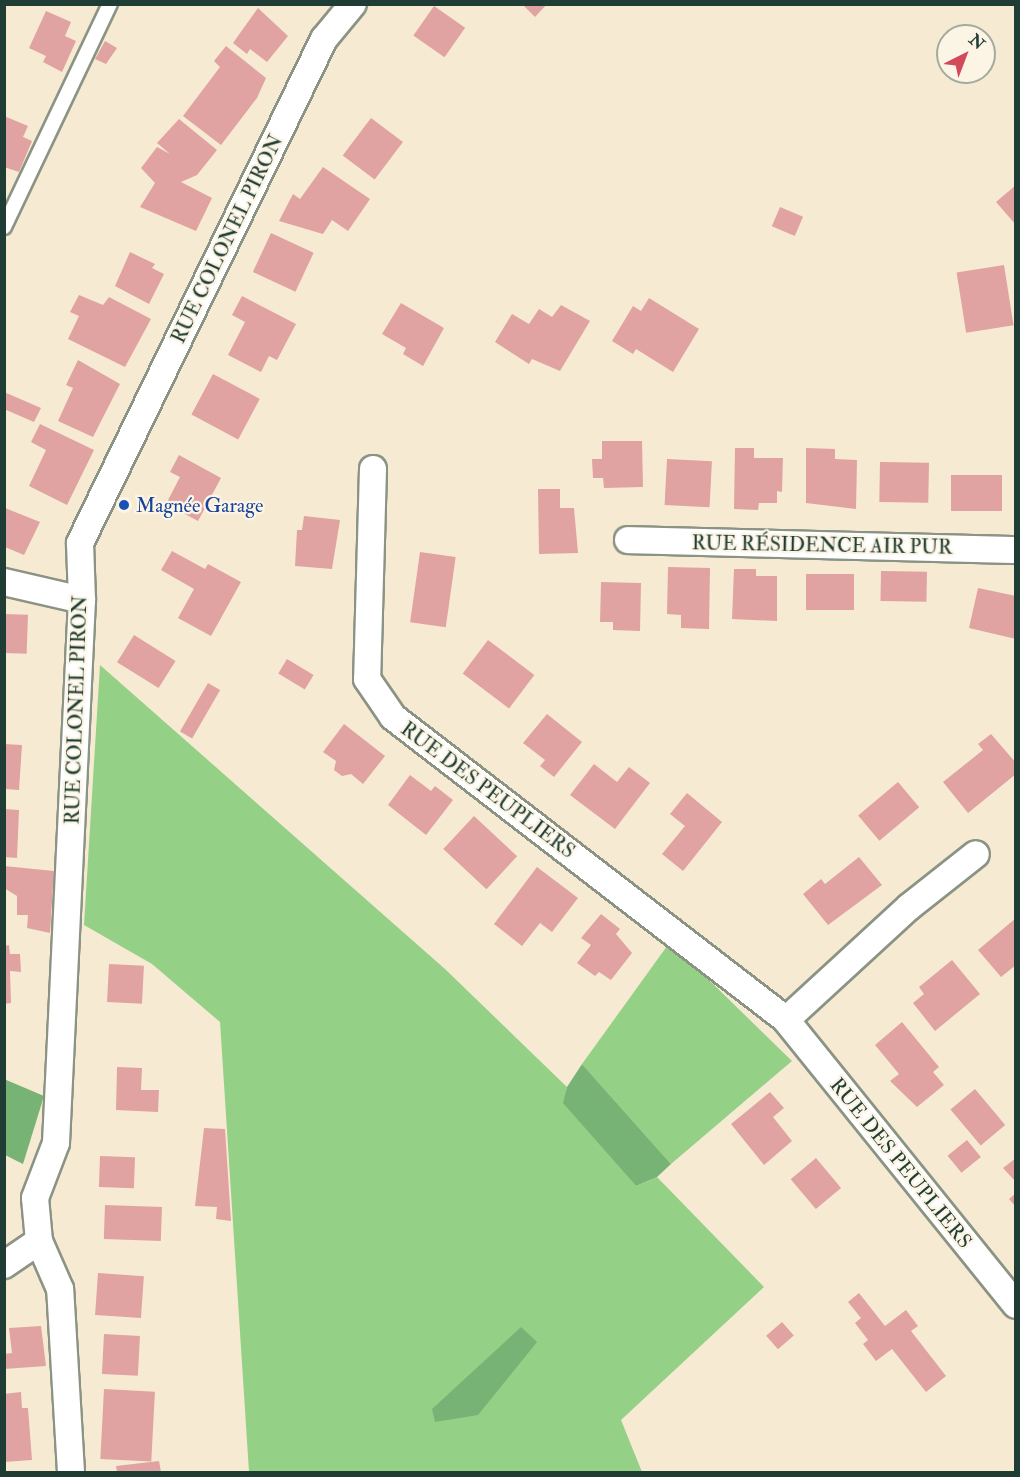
<!DOCTYPE html>
<html>
<head>
<meta charset="utf-8">
<style>
  body { margin:0 }
  #map { position:relative; width:1020px; height:1477px; overflow:hidden; background:#f7ead3; font-family:"IM FELL Double Pica",serif }
  div>[style] { position:absolute }
  .green>* { inset:0; background:#94d187 }
  .forest>* { inset:0; background:#77b374 }
  .building>* { inset:0; background:#e0a3a1; transform-origin:0 0 }
  .roads { filter:drop-shadow(2px 0 #8b9484) drop-shadow(-2px 0 #8b9484) drop-shadow(0 2px #8b9484) drop-shadow(0 -2px #8b9484) }
  .service>* { height:14px; margin:-7px; padding:0 7px; transform-origin:7px; border-radius:7px; background:#fff }
  .minor>* { height:26px; margin:-13px; padding:0 13px; transform-origin:13px; border-radius:13px; background:#fff }
  .dots>* { width:16px; height:16px; translate:-50% -50%; box-sizing:border-box; border:3px solid #fcf5e5; border-radius:50% }
  span { translate:-50% -50%; white-space:nowrap; text-align:center; line-height:1.15; -webkit-text-stroke:4.5px #fcf5e5; paint-order:stroke }
  .street-label { font-size:20px; color:#1f3d34 }
  .transit-label { font-size:20px; color:#164399 }
  .left { translate:0 -50%; text-align:left }
  .frame { position:absolute; inset:0; border:6px solid #1f3d34; pointer-events:none }
  .north { position:absolute; left:936px; top:24px; width:60px; height:60px; box-sizing:border-box; background:#fcf5e5; border:2px solid #a4ab9e; border-radius:50%; rotate:42deg; font-size:16px; font-weight:700; line-height:24px; text-align:center; color:#1f3d34 }
  .north::after { content:''; display:block; margin:auto; width:21px; height:27px; background:#d1495b; clip-path:polygon(50% 0,100% 100%,50% 72%,0 100%) }
</style>
</head>
<body>
<div id="map">
  <div class="green">
    <div style="clip-path:polygon(100px 665px,445px 969px,567px 1087px,564px 1103px,636px 1186px,657px 1177px,764px 1287px,621px 1420px,642px 1472px,249px 1472px,220px 1022px,152px 964px,84px 925px)"></div>
    <div style="clip-path:polygon(670px 942px,792px 1061px,671px 1164px,582px 1064px)"></div>
  </div>
  <div class="forest">
    <div style="clip-path:polygon(582px 1064px,671px 1164px,657px 1177px,636px 1186px,563px 1103px,567px 1087px)"></div>
    <div style="clip-path:polygon(4px 1079px,44px 1096px,23px 1164px,5px 1155px)"></div>
    <div style="clip-path:polygon(521px 1327px,537px 1342px,478px 1415px,435px 1422px,432px 1409px)"></div>
  </div>
  <div class="building">
    <div style="clip-path:polygon(522px 4px,547px 4px,535px 17px)"></div>
    <div style="left:434px;top:6px;width:38px;height:36px;rotate:35deg"></div>
    <div style="clip-path:polygon(258px 8px,288px 36px,267px 62px,250px 49px,247px 54px,233px 43px)"></div>
    <div style="clip-path:polygon(46px 11px,71px 22px,65px 36px,76px 41px,62px 72px,43px 62px,46px 56px,29px 48px)"></div>
    <div style="clip-path:polygon(105px 41px,117px 48px,106px 64px,95px 59px)"></div>
    <div style="clip-path:polygon(226px 46px,266px 78px,257px 98px,221px 145px,183px 116px,220px 67px,214px 61px)"></div>
    <div style="clip-path:polygon(4px 116px,28px 126px,23px 137px,32px 141px,19px 172px,4px 167px)"></div>
    <div style="left:371px;top:118px;width:40px;height:47px;rotate:37deg"></div>
    <div style="clip-path:polygon(179px 119px,217px 150px,197px 175px,181px 182px,212px 198px,196px 231px,140px 207px,155px 183px,141px 168px,157px 147px,170px 154px,157px 143px)"></div>
    <div style="clip-path:polygon(323px 167px,370px 199px,348px 231px,332px 220px,323px 234px,279px 221px,293px 194px,300px 199px)"></div>
    <div style="clip-path:polygon(1016px 185px,1016px 225px,996px 202px)"></div>
    <div style="left:780px;top:207px;width:25px;height:21px;rotate:23deg"></div>
    <div style="left:271px;top:233px;width:47px;height:43px;rotate:25deg"></div>
    <div style="clip-path:polygon(130px 252px,155px 264px,152px 268px,164px 274px,149px 304px,115px 286px)"></div>
    <div style="left:1004px;top:265px;width:61px;height:48px;rotate:81deg"></div>
    <div style="clip-path:polygon(79px 295px,103px 305px,109px 297px,151px 319px,125px 367px,68px 339px,79px 316px,70px 312px)"></div>
    <div style="clip-path:polygon(242px 296px,296px 324px,277px 360px,269px 356px,261px 372px,228px 355px,245px 322px,232px 315px)"></div>
    <div style="clip-path:polygon(649px 298px,699px 329px,673px 372px,636px 349px,633px 354px,612px 341px,633px 306px,641px 311px)"></div>
    <div style="clip-path:polygon(401px 303px,444px 328px,423px 366px,403px 354px,406px 348px,382px 334px)"></div>
    <div style="clip-path:polygon(561px 305px,590px 321px,560px 371px,532px 359px,529px 364px,495px 342px,512px 314px,529px 324px,539px 309px,552px 317px)"></div>
    <div style="clip-path:polygon(78px 360px,120px 384px,93px 437px,58px 421px,73px 388px,66px 385px)"></div>
    <div style="left:213px;top:374px;width:53px;height:46px;rotate:28deg"></div>
    <div style="clip-path:polygon(4px 392px,41px 408px,34px 422px,4px 409px)"></div>
    <div style="clip-path:polygon(40px 424px,94px 450px,67px 505px,29px 486px,46px 450px,31px 442px)"></div>
    <div style="clip-path:polygon(602px 441px,642px 441px,643px 487px,604px 488px,603px 478px,593px 478px,592px 459px,602px 459px)"></div>
    <div style="clip-path:polygon(735px 448px,754px 448px,754px 458px,783px 458px,782px 492px,777px 491px,777px 503px,759px 503px,758px 510px,734px 509px)"></div>
    <div style="clip-path:polygon(806px 448px,835px 449px,835px 459px,857px 460px,856px 509px,806px 503px)"></div>
    <div style="clip-path:polygon(179px 455px,221px 478px,198px 521px,166px 504px,180px 477px,170px 472px)"></div>
    <div style="left:667px;top:459px;width:45px;height:46px;rotate:3deg"></div>
    <div style="left:880px;top:462px;width:49px;height:40px;rotate:1deg"></div>
    <div style="left:951px;top:475px;width:51px;height:36px"></div>
    <div style="clip-path:polygon(538px 489px,560px 489px,560px 508px,574px 508px,578px 553px,539px 554px)"></div>
    <div style="clip-path:polygon(5px 508px,40px 522px,24px 555px,5px 547px)"></div>
    <div style="clip-path:polygon(304px 516px,340px 520px,332px 569px,295px 566px,297px 530px,302px 530px)"></div>
    <div style="clip-path:polygon(172px 551px,205px 569px,208px 564px,241px 582px,211px 636px,178px 618px,194px 589px,161px 570px)"></div>
    <div style="left:420px;top:552px;width:36px;height:71px;rotate:8deg"></div>
    <div style="clip-path:polygon(668px 567px,710px 568px,709px 629px,681px 628px,681px 615px,667px 614px)"></div>
    <div style="clip-path:polygon(734px 569px,756px 569px,756px 576px,777px 576px,777px 621px,732px 619px)"></div>
    <div style="left:881px;top:571px;width:46px;height:30px;rotate:1deg"></div>
    <div style="left:806px;top:574px;width:48px;height:36px"></div>
    <div style="clip-path:polygon(601px 582px,641px 583px,640px 631px,613px 630px,613px 622px,600px 622px)"></div>
    <div style="clip-path:polygon(978px 588px,1016px 596px,1016px 639px,969px 628px)"></div>
    <div style="left:4px;top:614px;width:24px;height:39px;rotate:2deg"></div>
    <div style="left:134px;top:635px;width:49px;height:32px;rotate:32deg"></div>
    <div style="left:488px;top:640px;width:58px;height:42px;rotate:37deg"></div>
    <div style="left:287px;top:659px;width:31px;height:17px;rotate:31deg"></div>
    <div style="left:208px;top:683px;width:14px;height:56px;rotate:30deg"></div>
    <div style="clip-path:polygon(547px 714px,582px 742px,554px 777px,540px 766px,545px 760px,523px 743px)"></div>
    <div style="clip-path:polygon(344px 724px,385px 756px,363px 784px,351px 774px,342px 776px,334px 770px,336px 761px,323px 752px)"></div>
    <div style="clip-path:polygon(991px 734px,1016px 763px,1016px 774px,968px 813px,943px 782px,983px 750px,978px 744px)"></div>
    <div style="clip-path:polygon(4px 744px,22px 745px,19px 790px,4px 789px)"></div>
    <div style="clip-path:polygon(594px 764px,617px 782px,629px 767px,650px 783px,615px 829px,570px 795px)"></div>
    <div style="clip-path:polygon(410px 775px,431px 791px,435px 786px,453px 800px,426px 835px,388px 805px)"></div>
    <div style="left:898px;top:782px;width:33px;height:52px;rotate:50deg"></div>
    <div style="clip-path:polygon(687px 793px,722px 822px,683px 871px,662px 854px,685px 826px,670px 814px)"></div>
    <div style="clip-path:polygon(4px 809px,19px 810px,17px 858px,4px 857px)"></div>
    <div style="left:474px;top:816px;width:59px;height:45px;rotate:43deg"></div>
    <div style="clip-path:polygon(859px 857px,882px 885px,828px 925px,803px 894px,821px 879px,825px 884px)"></div>
    <div style="clip-path:polygon(4px 866px,54px 871px,50px 933px,27px 928px,28px 915px,17px 915px,17px 896px,4px 888px)"></div>
    <div style="clip-path:polygon(537px 867px,578px 898px,552px 932px,540px 923px,522px 946px,494px 924px)"></div>
    <div style="clip-path:polygon(601px 914px,620px 929px,616px 934px,632px 953px,611px 980px,599px 972px,595px 976px,577px 963px,591px 945px,581px 938px)"></div>
    <div style="clip-path:polygon(1016px 918px,1016px 965px,1001px 977px,978px 950px)"></div>
    <div style="clip-path:polygon(9px 945px,10px 954px,20px 954px,21px 972px,10px 971px,11px 1003px,4px 1004px,4px 946px)"></div>
    <div style="clip-path:polygon(952px 960px,980px 994px,935px 1031px,913px 1003px,924px 994px,919px 987px)"></div>
    <div style="left:109px;top:964px;width:35px;height:38px;rotate:3deg"></div>
    <div style="clip-path:polygon(902px 1022px,939px 1067px,933px 1072px,944px 1085px,917px 1107px,890px 1081px,899px 1074px,875px 1045px)"></div>
    <div style="clip-path:polygon(117px 1067px,142px 1068px,141px 1090px,159px 1090px,158px 1112px,116px 1110px)"></div>
    <div style="left:975px;top:1089px;width:47px;height:32px;rotate:50deg"></div>
    <div style="clip-path:polygon(770px 1092px,784px 1108px,773px 1117px,792px 1141px,764px 1165px,731px 1124px)"></div>
    <div style="clip-path:polygon(204px 1128px,225px 1129px,231px 1221px,216px 1219px,217px 1207px,195px 1206px)"></div>
    <div style="left:967px;top:1140px;width:22px;height:25px;rotate:51deg"></div>
    <div style="left:100px;top:1156px;width:35px;height:31px;rotate:2deg"></div>
    <div style="left:816px;top:1158px;width:39px;height:33px;rotate:50deg"></div>
    <div style="clip-path:polygon(1016px 1158px,1016px 1182px,1003px 1168px)"></div>
    <div style="clip-path:polygon(1016px 1193px,1016px 1207px,1009px 1199px)"></div>
    <div style="left:105px;top:1205px;width:57px;height:34px;rotate:2deg"></div>
    <div style="left:98px;top:1273px;width:46px;height:42px;rotate:4deg"></div>
    <div style="clip-path:polygon(859px 1293px,885px 1326px,906px 1310px,918px 1326px,911px 1331px,946px 1376px,926px 1392px,892px 1349px,876px 1361px,863px 1344px,868px 1340px,855px 1323px,861px 1318px,848px 1302px)"></div>
    <div style="left:782px;top:1322px;width:18px;height:21px;rotate:49deg"></div>
    <div style="clip-path:polygon(41px 1326px,46px 1366px,4px 1369px,4px 1354px,12px 1353px,9px 1328px)"></div>
    <div style="left:104px;top:1334px;width:36px;height:40px;rotate:3deg"></div>
    <div style="left:104px;top:1389px;width:51px;height:70px;rotate:3deg"></div>
    <div style="clip-path:polygon(21px 1392px,22px 1408px,28px 1408px,32px 1460px,4px 1462px,4px 1394px)"></div>
    <div style="clip-path:polygon(159px 1461px,161px 1472px,117px 1472px,116px 1466px)"></div>
  </div>
  <div class="roads">
    <div class="service">
      <div style="left:4px;top:227px;width:247px;rotate:-64.6deg"></div>
    </div>
    <div class="minor">
      <div style="left:373px;top:469px;width:210px;rotate:91.6deg"></div>
      <div style="left:367px;top:679px;width:46px;rotate:55.6deg"></div>
      <div style="left:393px;top:717px;width:496px;rotate:37.6deg"></div>
      <div style="left:786px;top:1020px;width:366px;rotate:51.1deg"></div>
      <div style="left:628px;top:540px;width:388px;rotate:1.5deg"></div>
      <div style="left:4px;top:582px;width:80px;rotate:13deg"></div>
      <div style="left:786px;top:1020px;width:167px;rotate:-42.6deg"></div>
      <div style="left:909px;top:907px;width:85px;rotate:-38.3deg"></div>
      <div style="left:4px;top:1265px;width:42px;rotate:-34.4deg"></div>
      <div style="left:71px;top:1472px;width:183px;rotate:-93.4deg"></div>
      <div style="left:60px;top:1289px;width:52px;rotate:-113.6deg"></div>
      <div style="left:39px;top:1241px;width:43px;rotate:-95.3deg"></div>
      <div style="left:35px;top:1198px;width:59px;rotate:-69.1deg"></div>
      <div style="left:56px;top:1143px;width:544px;rotate:-87.26deg"></div>
      <div style="left:82px;top:600px;width:57px;rotate:-92deg"></div>
      <div style="left:80px;top:543px;width:560px;rotate:-64.17deg"></div>
      <div style="left:324px;top:39px;width:45px;rotate:-50.4deg"></div>
    </div>
  </div>
  <div class="dots">
    <div style="left:124px;top:505px;background:#1a4fb4"></div>
  </div>
  <div class="street-label">
    <span style="left:227px;top:239px;rotate:-64deg">RUE COLONEL PIRON</span>
    <span style="left:822px;top:545px;rotate:1deg">RUE RÉSIDENCE AIR PUR</span>
    <span style="left:76px;top:710px;rotate:-88deg">RUE COLONEL PIRON</span>
    <span style="left:488px;top:790px;rotate:37deg">RUE DES PEUPLIERS</span>
    <span style="left:901px;top:1163px;rotate:51deg">RUE DES PEUPLIERS</span>
  </div>
  <div class="transit-label">
    <span class="left" style="left:136px;top:505px">Magnée Garage</span>
  </div>
  <div class="frame"></div>
  <div class="north">N</div>
</div>
</body>
</html>
